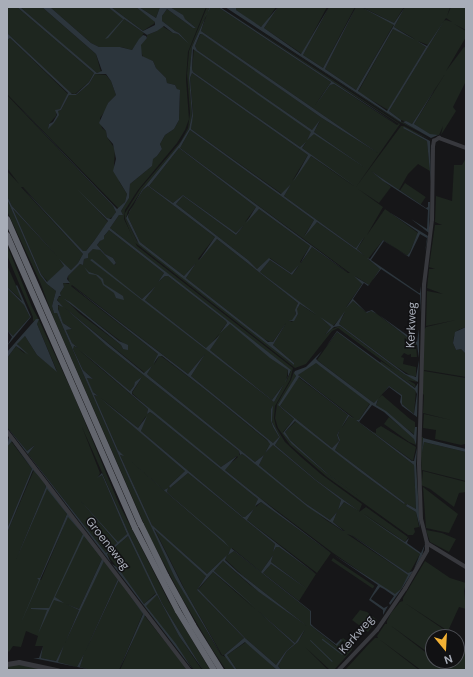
<!DOCTYPE html>
<html>
<head>
<meta charset="utf-8">
<style>
  body { margin:0 }
  #map { position:relative; width:473px; height:677px; overflow:hidden; background:#161618; font-family:"DM Sans",sans-serif }
  div>[style] { position:absolute }
  .green>* { inset:0; background:#1e261f; transform-origin:0 0 }
  .water>* { inset:0; background:#2c353c }
  .stream>* { height:1px; margin:-0.5px; padding:0 0.5px; transform-origin:0.5px; border-radius:0.5px; background:#2c353c }
  .minor>* { height:3.5px; margin:-1.75px; padding:0 1.75px; transform-origin:1.75px; border-radius:1.75px; background:#37383d }
  .tertiary>* { height:4.5px; margin:-2.25px; padding:0 2.25px; transform-origin:2.25px; border-radius:2.25px; background:#37383d }
  .motorway>* { height:6px; margin:-3px; padding:0 3px; transform-origin:3px; border-radius:3px; background:#63666e }
  span { translate:-50% -50%; white-space:nowrap; text-align:center; line-height:1.15; -webkit-text-stroke:3px #111113; paint-order:stroke }
  .street-label { font-size:12px; color:#a8adb8 }
  .frame { position:absolute; inset:0; border:8px solid #a8adb8; pointer-events:none }
  .north { position:absolute; left:425px; top:629px; width:40px; height:40px; box-sizing:border-box; background:#111113; border:1px solid #4d4f55; border-radius:50%; rotate:162deg; font-size:11px; font-weight:700; line-height:16px; text-align:center; color:#a8adb8 }
  .north::after { content:''; display:block; margin:auto; width:14px; height:18px; background:#f2b134; clip-path:polygon(50% 0,100% 100%,50% 72%,0 100%) }
</style>
</head>
<body>
<div id="map">
  <div class="green">
    <div style="clip-path:polygon(7px 7px,17px 7px,94px 73px,89px 82px,75px 94px,70px 93px,7px 33px)"></div>
    <div style="clip-path:polygon(20px 7px,42px 7px,96px 54px,101px 72px,97px 73px,88px 66px)"></div>
    <div style="clip-path:polygon(50px 7px,108px 7px,123px 18px,122px 21px,124px 19px,144px 33px,132px 50px,121px 47px,99px 47px,91px 43px)"></div>
    <div style="clip-path:polygon(111px 7px,136px 7px,154px 20px,155px 23px,143px 31px)"></div>
    <div style="clip-path:polygon(139px 7px,160px 7px,156px 18px)"></div>
    <div style="clip-path:polygon(evenodd,170px 7px,206px 7px,188px 52px,186px 79px,189px 119px,185px 130px,177px 143px,138px 190px,125px 210px,124px 219px,137px 246px,293px 368px,290px 380px,275px 406px,274px 418px,276px 427px,285px 442px,301px 457px,322px 475px,362px 504px,359px 512px,366px 507px,408px 537px,405px 542px,363px 513px,420px 554px,409px 574px,353px 536px,347px 534px,407px 574px,408px 576px,401px 589px,396px 594px,393px 594px,333px 553px,256px 495px,224px 469px,238px 457px,237px 456px,221px 467px,162px 420px,132px 393px,142px 377px,135px 383px,134px 386px,130px 391px,79px 350px,148px 409px,147px 414px,150px 412px,153px 414px,258px 499px,256px 507px,261px 502px,331px 553px,317px 573px,247px 520px,254px 509px,245px 517px,243px 517px,141px 431px,146px 416px,138px 428px,101px 398px,185px 471px,169px 486px,170px 488px,188px 473px,275px 544px,273px 552px,276px 547px,279px 547px,316px 574px,299px 601px,263px 573px,271px 564px,306px 588px,271px 562px,273px 555px,261px 572px,232px 548px,228px 554px,234px 551px,310px 611px,310px 625px,336px 646px,343px 638px,353px 645px,352px 650px,334px 670px,330px 670px,305px 647px,328px 670px,281px 670px,278px 666px,287px 651px,298px 642px,305px 630px,295px 643px,258px 611px,294px 644px,286px 651px,276px 665px,245px 638px,198px 590px,213px 572px,255px 609px,214px 571px,223px 561px,250px 585px,307px 626px,242px 575px,225px 559px,227px 555px,207px 574px,152px 525px,120px 455px,123px 456px,118px 450px,94px 395px,98px 396px,92px 391px,87px 378px,93px 379px,83px 370px,73px 349px,73px 346px,78px 348px,72px 343px,66px 330px,72px 329px,63px 323px,59px 313px,58px 306px,62px 306px,59px 303px,57px 298px,61px 296px,60px 293px,64px 287px,63px 283px,69px 284px,68px 276px,80px 264px,83px 265px,84px 259px,88px 258px,88px 254px,94px 248px,100px 250px,115px 265px,116px 263px,113px 258px,105px 254px,97px 245px,109px 230px,164px 273px,158px 282px,165px 276px,168px 276px,226px 321px,227px 323px,220px 332px,230px 324px,288px 370px,286px 382px,291px 371px,110px 228px,119px 215px,123px 215px,121px 211px,129px 198px,130px 184px,152px 166px,152px 159px,157px 156px,162px 149px,160px 144px,165px 135px,174px 129px,179px 120px,180px 95px,175px 85px,167px 83px,166px 78px,156px 68px,153px 61px,143px 57px,140px 48px,141px 43px,147px 38px,147px 35px,157px 31px,162px 26px,173px 33px,178px 34px,184px 39px,179px 33px,175px 31px,162px 21px,162px 16px,167px 9px,193px 28px,196px 28px,185px 19px,181px 14px,170px 7px,90px 259px,142px 299px,156px 286px,145px 300px,206px 348px,208px 348px,219px 334px,210px 350px,272px 400px,284px 384px,274px 402px,90px 259px,170px 7px,72px 285px,188px 374px,205px 354px,191px 376px,273px 443px,279px 437px,273px 427px,271px 421px,271px 409px,273px 405px,272px 422px,280px 437px,275px 445px,316px 480px,359px 511px,344px 502px,338px 510px,341px 500px,315px 480px,273px 445px,265px 453px,270px 444px,270px 443px,207px 391px,161px 356px,159px 356px,154px 365px,158px 354px,76px 290px,71px 286px,72px 285px,170px 7px,64px 298px,123px 343px,125px 345px,123px 349px,121px 345px,79px 313px,64px 298px,170px 7px,65px 308px,145px 373px,152px 366px,147px 374px,149px 376px,255px 462px,264px 455px,259px 465px,305px 503px,330px 520px,337px 512px,333px 522px,345px 531px,343px 531px,326px 520px,245px 456px,242px 454px,239px 455px,239px 451px,107px 346px,65px 308px,170px 7px,127px 458px,164px 490px,168px 488px,167px 492px,169px 494px,229px 547px,127px 458px)"></div>
    <div style="clip-path:polygon(207px 7px,210px 7px,192px 47px,189px 78px,192px 115px,189px 129px,179px 145px,142px 190px,128px 211px,126px 218px,137px 241px,294px 365px,294px 363px,273px 345px,286px 323px,272px 343px,264px 339px,186px 278px,196px 263px,184px 276px,140px 242px,128px 217px,129px 212px,143px 190px,148px 186px,215px 237px,198px 259px,199px 260px,217px 239px,298px 303px,295px 312px,296px 314px,292px 321px,288px 320px,292px 322px,298px 314px,296px 310px,300px 304px,316px 315px,260px 272px,270px 260px,292px 275px,299px 266px,291px 273px,270px 258px,257px 269px,248px 260px,176px 204px,183px 196px,236px 235px,244px 225px,236px 233px,183px 195px,173px 203px,149px 186px,179px 148px,256px 207px,245px 222px,259px 209px,310px 246px,300px 262px,301px 263px,312px 247px,348px 273px,350px 273px,180px 148px,190px 130px,314px 220px,304px 236px,317px 222px,365px 256px,357px 249px,365px 237px,356px 248px,354px 247px,284px 196px,291px 184px,282px 194px,191px 129px,193px 113px,190px 78px,192px 73px,308px 155px,292px 181px,311px 156px,355px 187px,302px 148px,306px 143px,300px 147px,193px 72px,192px 69px,194px 49px,312px 132px,307px 139px,314px 133px,367px 169px,314px 132px,320px 121px,312px 130px,197px 50px,195px 46px,201px 33px,322px 118px,378px 153px,201px 31px,208px 11px,211px 7px,218px 7px,331px 82px,315px 105px,330px 85px,334px 84px,383px 116px,397px 125px,399px 124px,330px 80px,221px 7px,400px 124px,356px 187px,401px 126px,404px 126px,429px 139px,403px 128px,427px 141px,430px 171px,418px 164px,408px 174px,399px 190px,371px 171px,391px 187px,379px 203px,358px 189px,383px 207px,367px 235px,385px 209px,418px 233px,408px 256px,383px 240px,368px 259px,380px 269px,369px 285px,355px 276px,362px 284px,346px 307px,353px 301px,367px 313px,371px 311px,377px 314px,416px 344px,417px 357px,411px 357px,411px 354px,408px 355px,404px 353px,401px 357px,404px 358px,403px 364px,416px 367px,416px 376px,413px 377px,397px 367px,339px 324px,345px 312px,334px 325px,331px 326px,321px 318px,331px 327px,325px 335px,332px 329px,340px 326px,404px 374px,416px 380px,417px 382px,408px 380px,415px 384px,416px 388px,380px 363px,381px 361px,396px 371px,338px 328px,332px 331px,306px 364px,295px 368px,134px 242px,125px 219px,125px 213px,140px 189px,181px 141px,188px 128px,190px 113px,187px 74px,189px 51px)"></div>
    <div style="clip-path:polygon(223px 7px,393px 117px,430px 137px,398px 121px)"></div>
    <div style="clip-path:polygon(236px 7px,276px 7px,264px 25px,260px 27px,236px 10px)"></div>
    <div style="clip-path:polygon(278px 7px,327px 7px,302px 54px,264px 28px)"></div>
    <div style="clip-path:polygon(329px 7px,355px 7px,323px 68px,303px 55px)"></div>
    <div style="clip-path:polygon(356px 7px,361px 7px,394px 24px,356px 90px,325px 69px)"></div>
    <div style="clip-path:polygon(362px 7px,404px 7px,394px 23px)"></div>
    <div style="clip-path:polygon(405px 7px,450px 7px,447px 16px,451px 7px,466px 7px,466px 30px,454px 24px,466px 31px,466px 37px,446px 71px,464px 47px,466px 48px,466px 81px,453px 107px,456px 111px,441px 135px,443px 126px,439px 135px,431px 135px,414px 124px,445px 74px,412px 124px,401px 120px,389px 111px,444px 21px,446px 20px,452px 22px,446px 18px,428px 45px,418px 41px,426px 47px,388px 110px,358px 92px,393px 29px,415px 39px,394px 27px)"></div>
    <div style="clip-path:polygon(10px 38px,68px 94px,60px 109px,56px 110px,56px 116px,49px 124px,48px 128px,54px 123px,58px 115px,58px 111px,61px 110px,69px 95px,76px 95px,89px 84px,95px 74px,106px 75px,111px 81px,116px 95px,108px 103px,106px 110px,100px 118px,102px 128px,106px 131px,107px 137px,115px 149px,114px 165px,120px 183px,127px 194px,125px 202px,119px 209px,7px 94px,7px 40px)"></div>
    <div style="clip-path:polygon(7px 95px,113px 206px,116px 212px,113px 217px,108px 219px,91px 203px,108px 222px,94px 241px,86px 251px,83px 251px,59px 227px,23px 187px,21px 187px,83px 254px,78px 263px,71px 270px,59px 260px,64px 266px,48px 282px,41px 274px,13px 209px,58px 257px,12px 206px,7px 196px,7px 171px,19px 184px,7px 168px)"></div>
    <div style="clip-path:polygon(466px 158px,466px 277px,465px 277px,466px 278px,466px 327px,458px 330px,454px 336px,453px 343px,456px 350px,461px 349px,466px 354px,466px 377px,424px 370px,423px 390px,424px 371px,466px 378px,466px 438px,465px 444px,461px 445px,435px 439px,436px 430px,423px 428px,424px 414px,451px 420px,423px 413px,424px 394px,423px 395px,422px 393px,423px 392px,422px 390px,423px 331px,426px 327px,456px 320px,426px 326px,427px 291px,443px 294px,427px 288px,429px 269px,435px 269px,429px 267px,435px 225px,442px 225px,435px 222px,436px 196px,452px 201px,454px 165px,462px 165px)"></div>
    <div style="left:405px;top:183px;width:25px;height:9px;rotate:34deg"></div>
    <div style="clip-path:polygon(7px 199px,40px 275px,47px 284px,56px 291px,52px 306px,54px 313px,57px 313px,59px 318px,129px 479px,175px 577px,221px 655px,226px 657px,235px 670px,226px 670px,212px 649px,182px 598px,148px 533px,52px 314px,40px 282px,7px 211px)"></div>
    <div style="clip-path:polygon(7px 245px,32px 307px,39px 320px,74px 396px,119px 504px,169px 602px,210px 670px,203px 670px,162px 603px,130px 536px,82px 427px,100px 473px,98px 477px,102px 475px,127px 534px,118px 543px,79px 499px,117px 543px,106px 553px,28px 454px,35px 445px,27px 451px,7px 427px,7px 358px,16px 346px,25px 354px,17px 343px,25px 336px,37px 355px,57px 371px,37px 324px,38px 319px,33px 321px,33px 317px,7px 255px)"></div>
    <div style="clip-path:polygon(7px 265px,23px 301px,7px 287px)"></div>
    <div style="clip-path:polygon(7px 288px,24px 305px,30px 317px,13px 336px,7px 330px)"></div>
    <div style="clip-path:polygon(337px 332px,416px 390px,414px 414px,402px 404px,402px 395px,389px 386px,379px 398px,382px 395px,410px 419px,415px 422px,415px 435px,376px 405px,378px 400px,374px 403px,371px 401px,317px 360px)"></div>
    <div style="clip-path:polygon(315px 362px,370px 403px,359px 420px,356px 420px,414px 465px,416px 509px,407px 504px,406px 506px,416px 512px,419px 527px,414px 528px,415px 532px,413px 535px,408px 535px,327px 477px,290px 445px,278px 428px,275px 418px,277px 404px,291px 380px,294px 371px,296px 376px,279px 406px,294px 419px,283px 432px,288px 439px,326px 473px,365px 501px,329px 475px,288px 438px,285px 432px,296px 421px,359px 471px,404px 504px,405px 503px,335px 450px,340px 440px,338px 435px,340px 429px,337px 435px,339px 441px,332px 448px,280px 406px,298px 377px,348px 415px,342px 428px,349px 416px,354px 418px,298px 375px)"></div>
    <div style="clip-path:polygon(389px 417px,415px 439px,416px 445px,409px 442px,384px 424px)"></div>
    <div style="clip-path:polygon(381px 426px,416px 447px,413px 461px,371px 431px,376px 433px,376px 429px)"></div>
    <div style="clip-path:polygon(421px 437px,423px 437px,422px 453px,424px 442px,466px 452px,466px 481px,422px 470px,421px 456px,422px 482px,423px 471px,466px 482px,466px 492px,459px 493px,454px 507px,430px 489px,421px 485px,420px 466px)"></div>
    <div style="clip-path:polygon(11px 441px,32px 469px,7px 529px,7px 447px)"></div>
    <div style="clip-path:polygon(evenodd,34px 470px,43px 480px,46px 487px,16px 560px,46px 490px,49px 489px,67px 514px,40px 578px,37px 578px,41px 580px,69px 514px,99px 550px,137px 602px,110px 568px,118px 579px,85px 652px,119px 580px,143px 613px,119px 670px,92px 670px,80px 667px,84px 654px,77px 667px,57px 662px,64px 645px,56px 661px,41px 658px,43px 646px,35px 646px,38px 636px,26px 631px,21px 647px,13px 646px,9px 652px,7px 650px,7px 533px,34px 470px,104px 558px,109px 565px,104px 561px,102px 564px,65px 643px,79px 610px,66px 604px,79px 609px,101px 561px,104px 558px)"></div>
    <div style="clip-path:polygon(423px 487px,458px 514px,449px 533px,426px 528px)"></div>
    <div style="clip-path:polygon(154px 528px,206px 576px,197px 590px,244px 638px,224px 655px,222px 655px,186px 592px)"></div>
    <div style="clip-path:polygon(426px 530px,442px 533px,456px 539px,449px 552px,430px 542px)"></div>
    <div style="clip-path:polygon(128px 536px,156px 593px,144px 604px,107px 554px)"></div>
    <div style="left:333px;top:558px;width:50px;height:3px;rotate:34deg"></div>
    <div style="clip-path:polygon(425px 561px,450px 578px,466px 583px,464px 591px,466px 609px,459px 607px,448px 631px,405px 603px,449px 633px,452px 637px,433px 637px,433px 656px,390px 625px,433px 658px,433px 661px,437px 661px,449px 670px,421px 670px,379px 639px,419px 670px,345px 670px,367px 646px,375px 638px,378px 638px,377px 636px,385px 624px,387px 624px,387px 621px,391px 613px,400px 602px,403px 601px,403px 598px)"></div>
    <div style="clip-path:polygon(157px 595px,179px 636px,202px 670px,194px 670px,146px 607px,145px 606px)"></div>
    <div style="clip-path:polygon(360px 610px,367px 612px,377px 620px,368px 632px,352px 620px)"></div>
    <div style="clip-path:polygon(144px 615px,188px 670px,120px 670px)"></div>
    <div style="clip-path:polygon(246px 642px,248px 643px,277px 670px,237px 670px,227px 655px)"></div>
    <div style="clip-path:polygon(457px 642px,466px 648px,466px 670px,451px 670px,439px 661px,457px 661px)"></div>
    <div style="clip-path:polygon(17px 663px,53px 670px,7px 670px,7px 665px)"></div>
  </div>
  <div class="water">
    <div style="clip-path:polygon(17px 7px,20px 7px,97px 73px,102px 71px,96px 54px,42px 7px,50px 7px,91px 43px,99px 47px,120px 47px,132px 50px,139px 39px,143px 35px,146px 36px,147px 38px,141px 45px,142px 56px,153px 61px,156px 68px,166px 78px,167px 83px,175px 85px,177px 89px,180px 90px,179px 120px,174px 129px,165px 135px,160px 144px,162px 149px,157px 156px,153px 159px,152px 166px,130px 184px,129px 198px,121px 211px,123px 215px,119px 215px,110px 228px,291px 370px,286px 381px,285px 382px,288px 376px,288px 370px,270px 358px,230px 324px,220px 333px,227px 323px,226px 321px,168px 276px,165px 276px,158px 282px,164px 273px,109px 230px,104px 236px,104px 239px,100px 241px,97px 245px,105px 254px,113px 258px,116px 263px,114px 265px,100px 250px,93px 249px,88px 254px,88px 258px,84px 259px,83px 265px,80px 264px,68px 276px,67px 279px,70px 283px,63px 283px,64px 287px,60px 293px,61px 296px,59px 296px,57px 300px,63px 307px,58px 305px,58px 309px,63px 323px,72px 329px,66px 330px,72px 343px,78px 348px,74px 346px,73px 349px,83px 370px,93px 379px,87px 378px,93px 392px,98px 396px,94px 395px,118px 450px,124px 456px,120px 455px,152px 525px,207px 574px,227px 555px,225px 560px,238px 572px,307px 626px,259px 592px,223px 561px,214px 571px,256px 608px,213px 572px,198px 589px,245px 638px,276px 665px,286px 651px,294px 644px,258px 611px,295px 643px,305px 629px,298px 642px,287px 651px,278px 666px,281px 670px,277px 670px,245px 642px,227px 655px,237px 670px,235px 670px,224px 655px,244px 638px,197px 590px,206px 576px,154px 529px,182px 585px,222px 656px,175px 578px,129px 479px,59px 318px,57px 313px,54px 313px,52px 306px,56px 291px,47px 284px,40px 275px,7px 199px,7px 196px,12px 206px,58px 257px,13px 209px,41px 274px,47px 282px,64px 266px,59px 259px,71px 270px,78px 263px,83px 254px,21px 186px,83px 251px,86px 251px,94px 241px,108px 221px,77px 189px,107px 218px,111px 219px,116px 212px,113px 206px,7px 94px,117px 209px,125px 202px,127px 194px,113px 171px,116px 159px,113px 144px,107px 137px,106px 131px,99px 123px,108px 103px,116px 95px,111px 81px,106px 74px,95px 74px,89px 84px,76px 95px,69px 95px,61px 110px,58px 111px,59px 115px,54px 123px,48px 129px,49px 124px,53px 122px,57px 115px,55px 110px,60px 109px,68px 93px,10px 38px,7px 40px,7px 33px,72px 94px,76px 94px,89px 82px,94px 73px)"></div>
    <div style="clip-path:polygon(108px 7px,111px 7px,143px 31px,155px 25px,155px 22px,136px 7px,139px 7px,156px 18px,160px 7px,170px 7px,183px 15px,185px 19px,196px 28px,193px 28px,167px 9px,162px 16px,162px 21px,175px 31px,179px 33px,189px 44px,178px 34px,173px 33px,164px 26px,157px 31px,147px 35px,124px 19px,108px 38px,105px 39px,123px 19px)"></div>
    <div style="clip-path:polygon(210px 7px,211px 7px,206px 15px,201px 31px,378px 153px,322px 118px,202px 34px,200px 34px,195px 46px,197px 50px,312px 130px,320px 120px,314px 132px,367px 169px,314px 134px,307px 140px,311px 132px,193px 49px,192px 69px,193px 72px,300px 147px,306px 142px,302px 148px,355px 186px,311px 156px,293px 182px,308px 155px,192px 73px,190px 78px,193px 116px,191px 129px,281px 194px,291px 184px,284px 196px,354px 247px,356px 248px,364px 237px,357px 249px,365px 256px,317px 222px,304px 237px,314px 220px,190px 130px,180px 148px,350px 274px,312px 247px,300px 264px,310px 246px,259px 209px,246px 223px,256px 207px,179px 148px,149px 186px,173px 203px,183px 195px,236px 233px,244px 225px,236px 235px,183px 196px,176px 204px,248px 260px,257px 269px,269px 258px,291px 273px,299px 265px,292px 275px,270px 260px,260px 272px,317px 315px,300px 304px,297px 309px,298px 314px,294px 321px,288px 321px,292px 320px,296px 314px,295px 310px,298px 303px,217px 239px,198px 262px,215px 237px,148px 186px,143px 190px,129px 212px,128px 217px,140px 242px,184px 276px,196px 263px,186px 278px,268px 342px,273px 342px,286px 323px,273px 345px,294px 363px,294px 365px,139px 244px,126px 218px,142px 190px,179px 145px,189px 129px,192px 115px,189px 78px,192px 47px)"></div>
    <div style="clip-path:polygon(218px 7px,220px 7px,398px 125px,334px 84px,330px 85px,315px 106px,331px 82px)"></div>
    <div style="clip-path:polygon(225px 7px,236px 7px,236px 10px,261px 27px,278px 7px,264px 28px,301px 54px,329px 7px,303px 55px,323px 68px,356px 7px,325px 69px,356px 90px,394px 25px,361px 7px,394px 23px,405px 7px,394px 27px,415px 40px,393px 29px,358px 91px,387px 111px,426px 47px,417px 41px,427px 46px,444px 21px,389px 111px,401px 120px,401px 122px)"></div>
    <div style="clip-path:polygon(435px 89px,414px 124px,430px 134px,438px 135px,431px 138px,403px 122px,406px 121px,412px 124px)"></div>
    <div style="clip-path:polygon(404px 127px,430px 141px,431px 183px,427px 141px,403px 128px)"></div>
    <div style="clip-path:polygon(371px 171px,426px 208px,428px 207px,428px 202px,430px 202px,429px 233px,411px 219px,427px 229px,428px 210px,383px 181px)"></div>
    <div style="clip-path:polygon(389px 212px,428px 236px,425px 253px,427px 238px,420px 234px,409px 257px,384px 241px,371px 260px,419px 293px,420px 293px,421px 286px,421px 313px,420px 295px,381px 269px,368px 286px,364px 283px,363px 284px,353px 299px,366px 312px,372px 310px,377px 314px,371px 311px,367px 313px,353px 301px,346px 308px,362px 284px,354px 276px,369px 285px,380px 269px,367px 258px,370px 259px,383px 240px,407px 256px,410px 252px,418px 232px)"></div>
    <div style="clip-path:polygon(92px 259px,142px 299px,156px 286px,145px 300px,206px 348px,220px 335px,210px 350px,272px 400px,284px 384px,274px 402px,90px 260px)"></div>
    <div style="clip-path:polygon(84px 267px,89px 272px,98px 275px,103px 279px,104px 284px,123px 296px,124px 300px,116px 298px,114px 293px,103px 285px,101px 280px,96px 275px,89px 274px)"></div>
    <div style="clip-path:polygon(17px 285px,31px 317px,7px 346px,12px 337px,7px 330px,13px 336px,30px 317px,24px 305px,7px 288px,7px 287px,22px 301px,16px 286px)"></div>
    <div style="clip-path:polygon(71px 285px,188px 374px,205px 354px,191px 376px,273px 443px,279px 437px,273px 427px,271px 421px,271px 409px,273px 405px,272px 422px,280px 437px,275px 445px,316px 480px,359px 511px,344px 502px,338px 510px,341px 500px,315px 480px,273px 445px,265px 453px,270px 444px,267px 440px,207px 391px,162px 356px,159px 356px,153px 364px,158px 354px)"></div>
    <div style="clip-path:polygon(63px 298px,70px 302px,119px 341px,128px 345px,128px 350px,123px 349px,121px 345px)"></div>
    <div style="clip-path:polygon(65px 308px,144px 373px,152px 366px,147px 374px,149px 376px,255px 462px,264px 455px,259px 465px,305px 503px,330px 520px,337px 512px,333px 522px,345px 532px,308px 507px,245px 456px,242px 454px,240px 455px,239px 451px,107px 346px)"></div>
    <div style="clip-path:polygon(345px 311px,339px 324px,406px 374px,416px 377px,419px 360px,418px 382px,404px 374px,340px 326px,334px 327px,325px 335px,331px 327px,320px 317px,334px 326px)"></div>
    <div style="clip-path:polygon(379px 315px,417px 342px,419px 329px,419px 358px,417px 345px)"></div>
    <div style="clip-path:polygon(36px 319px,39px 319px,37px 324px,57px 372px,37px 355px,25px 336px,17px 344px,29px 355px,16px 346px,7px 358px,7px 352px)"></div>
    <div style="clip-path:polygon(466px 327px,466px 354px,461px 349px,456px 350px,453px 343px,455px 332px)"></div>
    <div style="clip-path:polygon(337px 331px,415px 388px,418px 383px,417px 417px,402px 406px,400px 402px,401px 396px,389px 387px,383px 393px,389px 386px,402px 395px,402px 404px,414px 414px,417px 394px,415px 390px,337px 332px,325px 348px)"></div>
    <div style="clip-path:polygon(80px 350px,130px 391px,134px 386px,135px 382px,142px 377px,132px 392px,132px 394px,221px 467px,237px 456px,225px 470px,276px 511px,331px 553px,261px 502px,255px 506px,258px 499px,153px 414px,150px 412px,147px 414px,148px 409px)"></div>
    <div style="clip-path:polygon(322px 351px,316px 359px,318px 361px,371px 401px,374px 403px,378px 399px,376px 405px,386px 411px,414px 435px,415px 427px,417px 427px,416px 445px,414px 439px,384px 412px,372px 405px,359px 422px,412px 461px,414px 461px,417px 448px,416px 464px,420px 528px,416px 512px,406px 506px,407px 504px,416px 509px,414px 465px,356px 420px,359px 420px,370px 404px,316px 363px,298px 375px,354px 419px,349px 416px,341px 428px,348px 415px,299px 377px,280px 406px,332px 448px,339px 441px,337px 435px,340px 429px,338px 435px,340px 440px,335px 450px,405px 503px,404px 504px,359px 471px,295px 421px,285px 432px,290px 440px,329px 475px,365px 502px,326px 473px,292px 444px,283px 433px,294px 419px,278px 405px,296px 376px,294px 373px,295px 371px,306px 367px)"></div>
    <div style="clip-path:polygon(100px 398px,138px 428px,147px 416px,141px 431px,243px 517px,245px 517px,254px 509px,247px 520px,316px 574px,279px 547px,276px 547px,273px 552px,275px 544px,188px 473px,170px 488px,169px 486px,185px 471px)"></div>
    <div style="clip-path:polygon(7px 427px,27px 451px,35px 445px,28px 454px,106px 553px,117px 543px,79px 499px,118px 542px,127px 534px,102px 475px,97px 478px,102px 473px,130px 536px,162px 603px,203px 670px,179px 636px,157px 595px,146px 606px,176px 644px,193px 670px,112px 564px,118px 568px,144px 604px,156px 594px,128px 536px,107px 554px,111px 563px)"></div>
    <div style="clip-path:polygon(7px 433px,43px 481px,33px 470px,7px 533px,7px 529px,32px 469px,12px 441px,7px 447px,9px 437px)"></div>
    <div style="clip-path:polygon(423px 438px,466px 449px,466px 452px,424px 442px,422px 453px)"></div>
    <div style="clip-path:polygon(127px 458px,164px 490px,168px 488px,167px 492px,170px 495px,224px 541px,229px 547px)"></div>
    <div style="clip-path:polygon(45px 483px,104px 561px,65px 643px,79px 610px,66px 604px,79px 609px,102px 559px,84px 536px,55px 597px,64px 603px,54px 600px,38px 634px,47px 610px,31px 609px,31px 608px,49px 608px,83px 534px,68px 517px,20px 625px,39px 580px,37px 578px,40px 578px,67px 514px,47px 489px,16px 560px,46px 487px)"></div>
    <div style="clip-path:polygon(361px 513px,405px 542px,409px 538px,407px 543px,421px 553px,425px 544px,422px 556px,414px 569px,420px 554px)"></div>
    <div style="clip-path:polygon(348px 533px,408px 573px,413px 571px,403px 587px,390px 605px,389px 603px,394px 596px,384px 589px,380px 587px,373px 596px,371px 599px,384px 608px,388px 606px,383px 615px,383px 610px,369px 600px,378px 585px,334px 555px,395px 594px,401px 589px,408px 575px)"></div>
    <div style="clip-path:polygon(231px 548px,261px 572px,273px 555px,271px 562px,307px 589px,271px 564px,263px 573px,311px 611px,311px 624px,314px 627px,336px 644px,341px 639px,342px 640px,337px 646px,310px 625px,310px 611px,234px 551px,228px 555px)"></div>
    <div style="clip-path:polygon(110px 568px,121px 581px,188px 670px,145px 615px,119px 670px,143px 614px,119px 580px,85px 652px,118px 579px)"></div>
    <div style="clip-path:polygon(64px 645px,58px 662px,77px 667px,84px 654px,80px 667px,92px 670px,33px 658px,39px 658px,43px 646px,41px 658px,56px 661px)"></div>
  </div>
  <div class="stream">
    <div style="left:322px;top:639px;width:25px;rotate:37deg"></div>
    <div style="left:310px;top:640px;width:30px;rotate:44deg"></div>
  </div>
  <div class="minor">
    <div style="left:7px;top:431px;width:301px;rotate:52.6deg"></div>
    <div style="left:427px;top:543px;width:46px;rotate:31.6deg"></div>
    <div style="left:339px;top:670px;width:55px;rotate:-46.5deg"></div>
    <div style="left:377px;top:630px;width:50px;rotate:-55.7deg"></div>
    <div style="left:405px;top:589px;width:44px;rotate:-59.9deg"></div>
    <div style="left:427px;top:551px;width:8px;rotate:-90deg"></div>
    <div style="left:427px;top:543px;width:25px;rotate:-104deg"></div>
    <div style="left:421px;top:519px;width:55px;rotate:-92.1deg"></div>
    <div style="left:419px;top:464px;width:179px;rotate:-88.4deg"></div>
    <div style="left:424px;top:285px;width:65px;rotate:-83deg"></div>
    <div style="left:432px;top:220px;width:73px;rotate:-89.2deg"></div>
    <div style="left:433px;top:147px;width:6px;rotate:-81deg"></div>
    <div style="left:434px;top:141px;width:6px;rotate:-31deg"></div>
    <div style="left:439px;top:138px;width:29px;rotate:20deg"></div>
  </div>
  <div class="tertiary">
    <div style="left:7px;top:664px;width:12px;rotate:-9deg"></div>
    <div style="left:19px;top:662px;width:40px;rotate:12deg"></div>
  </div>
  <div class="motorway">
    <div style="left:7px;top:219px;width:334px;rotate:66.4deg"></div>
    <div style="left:141px;top:525px;width:57px;rotate:63.9deg"></div>
    <div style="left:166px;top:576px;width:56px;rotate:61.1deg"></div>
    <div style="left:193px;top:625px;width:53px;rotate:58.1deg"></div>
    <div style="left:7px;top:235px;width:320px;rotate:66.4deg"></div>
    <div style="left:135px;top:528px;width:93px;rotate:62.6deg"></div>
    <div style="left:178px;top:611px;width:69px;rotate:58.6deg"></div>
  </div>
  <div class="street-label">
    <span style="left:412px;top:325px;rotate:-88deg">Kerkweg</span>
    <span style="left:107px;top:544px;rotate:52deg">Groeneweg</span>
    <span style="left:357px;top:635px;rotate:-49deg">Kerkweg</span>
  </div>
  <div class="frame"></div>
  <div class="north">N</div>
</div>
</body>
</html>
